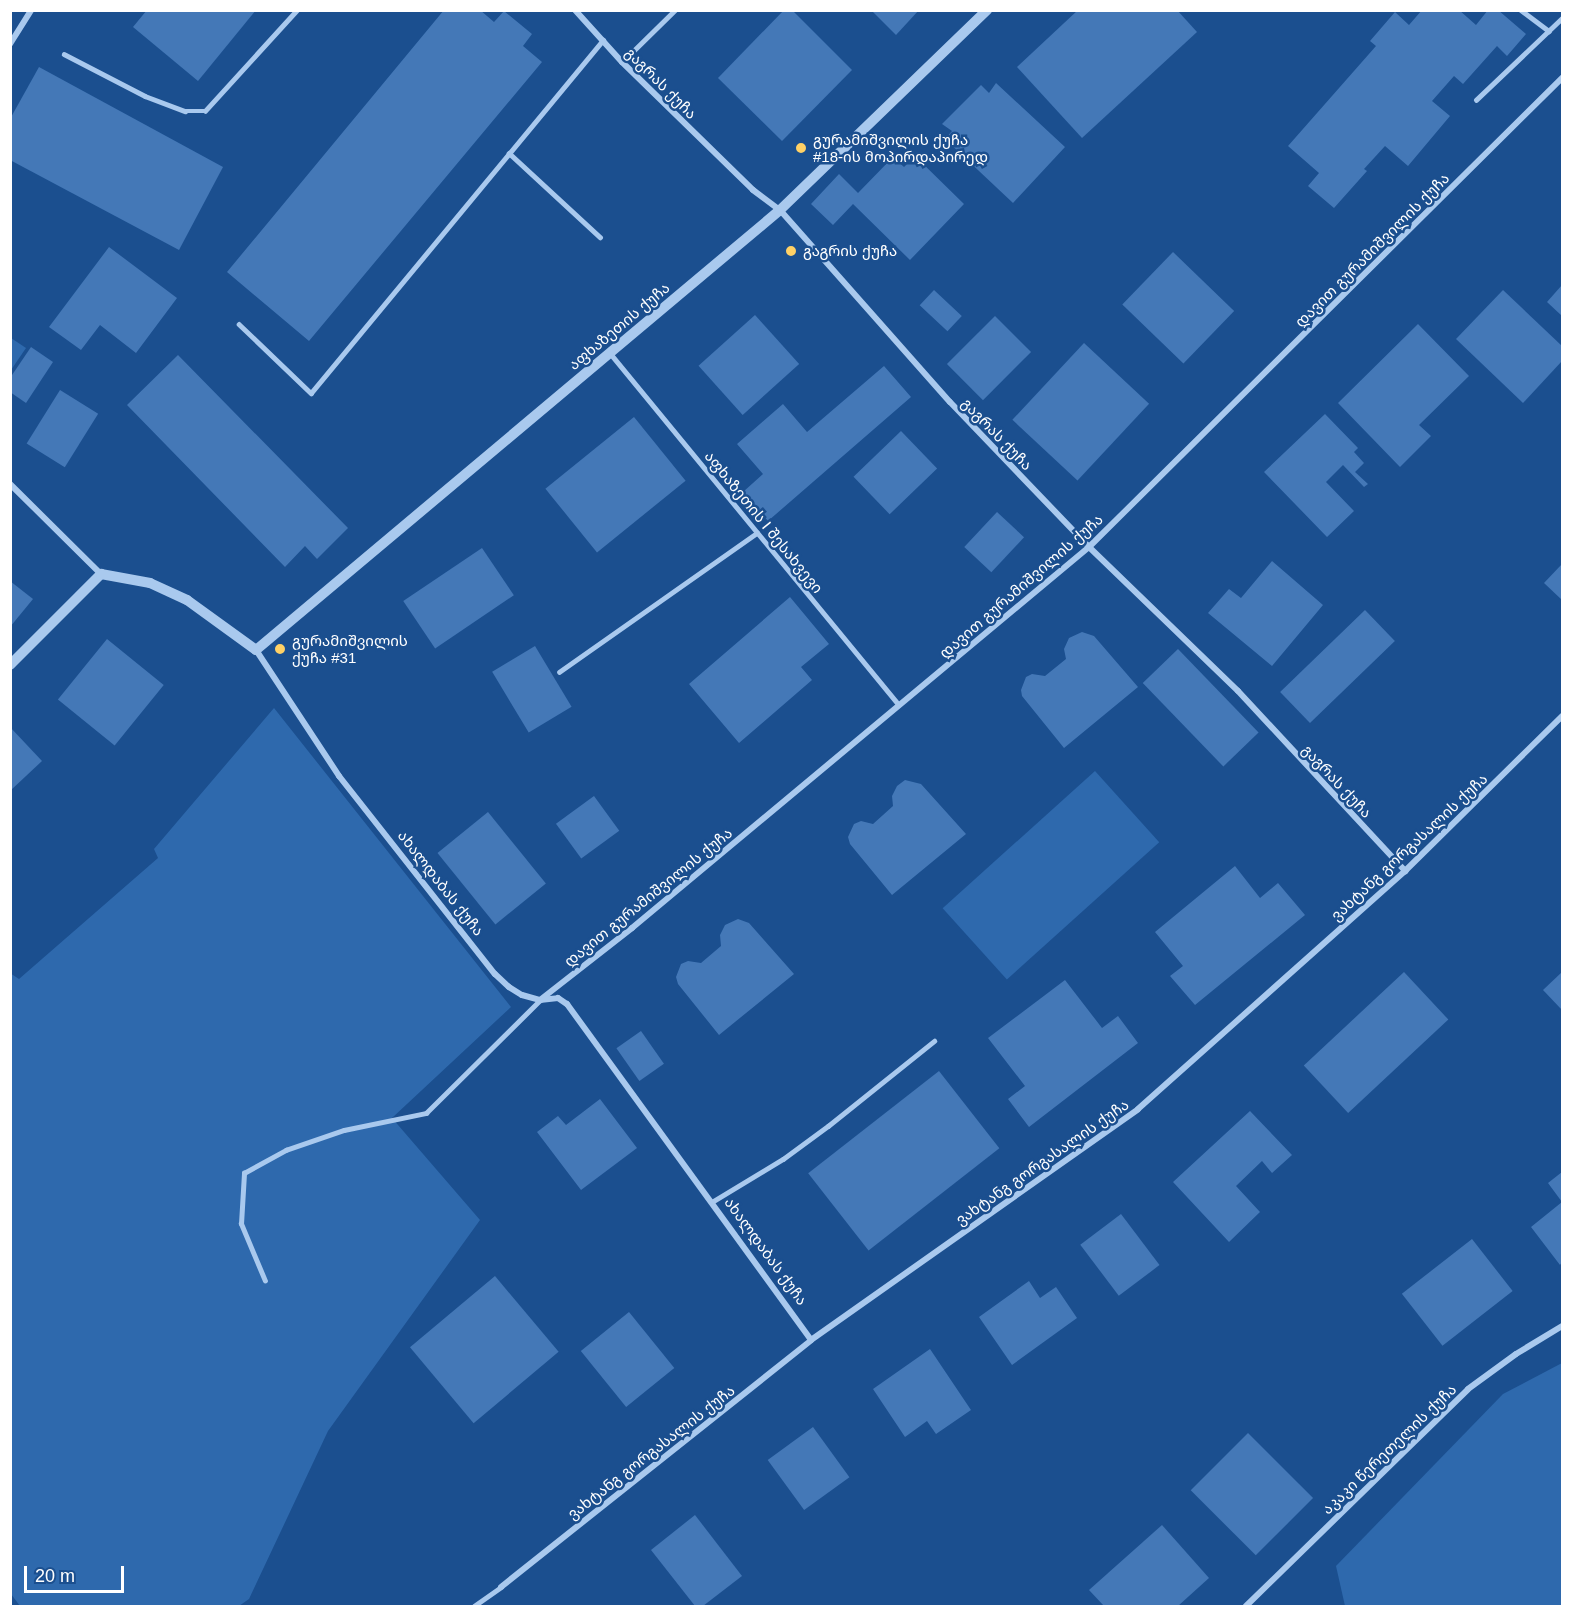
<!DOCTYPE html>
<html>
<head>
<meta charset="utf-8">
<style>
  body { margin:0 }
  #map { position:relative; width:1573px; height:1617px; overflow:hidden; background:#1b4f8f; font-family:Helvetica,"Noto Sans Georgian",sans-serif }
  div>[style] { position:absolute }
  .green>* { inset:0; background:#2e69ad; transform-origin:0 0 }
  .building>* { inset:0; background:#4478b7; transform-origin:0 0 }
  .service>* { height:4.5px; margin:-2.25px; padding:0 2.25px; transform-origin:2.25px; border-radius:2.25px; background:#a9c9ee }
  .minor>* { height:6px; margin:-3px; padding:0 3px; transform-origin:3px; border-radius:3px; background:#a9c9ee }
  .tertiary>* { height:10px; margin:-5px; padding:0 5px; transform-origin:5px; border-radius:5px; background:#a9c9ee }
  .dots>* { width:16px; height:16px; translate:-50% -50%; box-sizing:border-box; border:3px solid #1b4f8f; border-radius:50% }
  span { translate:-50% -50%; white-space:nowrap; text-align:center; line-height:1.15; -webkit-text-stroke:5px #1b4f8f; paint-order:stroke }
  .street-label { font-size:15px; color:#fff }
  .poi-label { font-size:15px; color:#fff }
  .left { translate:0 -50%; text-align:left }
  .frame { position:absolute; inset:0; border:12px solid #fff; pointer-events:none }
  .scale { position:absolute; left:24px; top:1566px; width:100px; height:27px; box-sizing:border-box; border:3px solid #fff; border-top:0; padding-left:8px; font-size:18px; line-height:21px; white-space:nowrap; color:#fff; -webkit-text-stroke:4px #1b4f8f; paint-order:stroke }
</style>
</head>
<body>
<div id="map">
  <div class="green">
    <div style="clip-path:polygon(11px 338px,26px 348px,11px 370px)"></div>
    <div style="clip-path:polygon(274px 708px,511px 1007px,392px 1118px,480px 1220px,328px 1431px,249px 1599px,239px 1606px,20px 1606px,11px 1594px,10px 973px,19px 979px,158px 858px,154px 849px)"></div>
    <div style="left:1095px;top:771px;width:96px;height:205px;rotate:48deg"></div>
    <div style="clip-path:polygon(1562px 1363px,1562px 1606px,1345px 1606px,1336px 1566px,1503px 1394px)"></div>
  </div>
  <div class="building">
    <div style="clip-path:polygon(147px 10px,256px 10px,198px 81px,133px 27px)"></div>
    <div style="clip-path:polygon(444px 10px,480px 10px,494px 22px,504px 11px,532px 34px,523px 46px,542px 62px,309px 341px,227px 272px)"></div>
    <div style="clip-path:polygon(784px 10px,792px 10px,852px 70px,782px 141px,718px 78px)"></div>
    <div style="clip-path:polygon(871px 10px,919px 10px,896px 35px)"></div>
    <div style="clip-path:polygon(1078px 10px,1177px 10px,1197px 32px,1082px 138px,1017px 67px)"></div>
    <div style="clip-path:polygon(1422px 10px,1459px 10px,1476px 25px,1488px 10px,1498px 10px,1526px 34px,1507px 56px,1497px 46px,1463px 84px,1454px 76px,1432px 101px,1450px 116px,1408px 166px,1385px 146px,1364px 169px,1367px 171px,1334px 208px,1308px 186px,1319px 173px,1288px 146px,1376px 46px,1370px 41px,1395px 12px,1409px 25px)"></div>
    <div style="clip-path:polygon(39px 67px,223px 167px,179px 250px,10px 160px,10px 119px)"></div>
    <div style="clip-path:polygon(996px 83px,1065px 147px,1013px 203px,945px 139px,952px 131px,942px 124px,981px 85px,989px 93px)"></div>
    <div style="clip-path:polygon(915px 156px,964px 204px,910px 260px,853px 204px,833px 225px,811px 204px,839px 174px,858px 193px,893px 157px,904px 167px)"></div>
    <div style="clip-path:polygon(109px 247px,177px 298px,136px 353px,100px 325px,81px 350px,49px 327px)"></div>
    <div style="left:1173px;top:252px;width:85px;height:73px;rotate:44deg"></div>
    <div style="clip-path:polygon(1562px 285px,1562px 316px,1547px 302px)"></div>
    <div style="left:934px;top:290px;width:38px;height:21px;rotate:43deg"></div>
    <div style="clip-path:polygon(1503px 290px,1562px 346px,1562px 361px,1523px 403px,1456px 339px)"></div>
    <div style="left:755px;top:315px;width:66px;height:76px;rotate:48deg"></div>
    <div style="left:995px;top:316px;width:51px;height:68px;rotate:45deg"></div>
    <div style="clip-path:polygon(1418px 324px,1469px 376px,1419px 425px,1431px 436px,1400px 467px,1338px 403px)"></div>
    <div style="left:1084px;top:343px;width:89px;height:105px;rotate:43deg"></div>
    <div style="clip-path:polygon(31px 347px,53px 362px,26px 403px,10px 392px,10px 378px)"></div>
    <div style="clip-path:polygon(178px 355px,348px 528px,317px 559px,305px 546px,285px 567px,127px 405px)"></div>
    <div style="clip-path:polygon(884px 366px,911px 397px,768px 521px,743px 492px,763px 474px,737px 444px,783px 404px,807px 432px)"></div>
    <div style="left:60px;top:390px;width:45px;height:63px;rotate:32deg"></div>
    <div style="clip-path:polygon(1325px 414px,1358px 448px,1354px 452px,1364px 463px,1355px 472px,1368px 484px,1364px 487px,1343px 465px,1326px 482px,1354px 511px,1327px 537px,1264px 472px)"></div>
    <div style="left:634px;top:417px;width:82px;height:114px;rotate:51deg"></div>
    <div style="left:901px;top:431px;width:52px;height:66px;rotate:46deg"></div>
    <div style="left:997px;top:512px;width:37px;height:48px;rotate:43deg"></div>
    <div style="left:482px;top:548px;width:57px;height:95px;rotate:56deg"></div>
    <div style="clip-path:polygon(1272px 561px,1323px 605px,1272px 666px,1208px 613px,1229px 589px,1241px 598px)"></div>
    <div style="clip-path:polygon(1562px 564px,1562px 600px,1544px 583px)"></div>
    <div style="clip-path:polygon(10px 581px,33px 599px,10px 627px)"></div>
    <div style="clip-path:polygon(790px 597px,829px 644px,801px 667px,812px 680px,739px 743px,689px 684px)"></div>
    <div style="left:1365px;top:610px;width:43px;height:118px;rotate:46deg"></div>
    <div style="clip-path:polygon(1082px 632px,1094px 636px,1138px 687px,1064px 748px,1022px 696px,1021px 690px,1026px 677px,1032px 674px,1045px 676px,1066px 659px,1064px 649px,1069px 638px)"></div>
    <div style="left:107px;top:639px;width:73px;height:78px;rotate:39deg"></div>
    <div style="left:535px;top:646px;width:71px;height:50px;rotate:59deg"></div>
    <div style="left:1178px;top:649px;width:116px;height:49px;rotate:46deg"></div>
    <div style="clip-path:polygon(10px 727px,42px 761px,10px 791px)"></div>
    <div style="clip-path:polygon(905px 780px,921px 784px,966px 834px,892px 895px,850px 844px,848px 837px,854px 824px,861px 821px,873px 824px,893px 806px,892px 796px,897px 786px)"></div>
    <div style="left:594px;top:796px;width:43px;height:47px;rotate:54deg"></div>
    <div style="left:488px;top:812px;width:92px;height:65px;rotate:51deg"></div>
    <div style="clip-path:polygon(1235px 866px,1260px 898px,1278px 883px,1305px 915px,1195px 1005px,1170px 976px,1183px 966px,1155px 932px)"></div>
    <div style="clip-path:polygon(738px 919px,749px 923px,794px 974px,719px 1035px,678px 984px,676px 977px,681px 964px,688px 961px,701px 963px,721px 946px,720px 935px,725px 925px)"></div>
    <div style="left:1404px;top:972px;width:65px;height:137px;rotate:47deg"></div>
    <div style="clip-path:polygon(1562px 972px,1562px 1010px,1543px 990px)"></div>
    <div style="clip-path:polygon(1065px 980px,1102px 1028px,1118px 1016px,1138px 1043px,1029px 1127px,1008px 1099px,1025px 1086px,988px 1038px)"></div>
    <div style="left:641px;top:1031px;width:40px;height:30px;rotate:55deg"></div>
    <div style="left:939px;top:1071px;width:98px;height:166px;rotate:52deg"></div>
    <div style="clip-path:polygon(600px 1099px,637px 1148px,581px 1190px,537px 1132px,558px 1116px,566px 1125px)"></div>
    <div style="clip-path:polygon(1250px 1111px,1292px 1155px,1272px 1173px,1262px 1161px,1236px 1186px,1260px 1212px,1229px 1242px,1173px 1182px)"></div>
    <div style="clip-path:polygon(1562px 1172px,1562px 1262px,1560px 1265px,1531px 1227px,1562px 1202px,1548px 1183px)"></div>
    <div style="left:1121px;top:1214px;width:64px;height:51px;rotate:53deg"></div>
    <div style="left:1472px;top:1239px;width:66px;height:89px;rotate:52deg"></div>
    <div style="left:495px;top:1276px;width:99px;height:111px;rotate:50deg"></div>
    <div style="clip-path:polygon(1029px 1281px,1040px 1298px,1056px 1287px,1077px 1318px,1012px 1365px,979px 1317px)"></div>
    <div style="left:629px;top:1312px;width:72px;height:62px;rotate:51deg"></div>
    <div style="clip-path:polygon(930px 1349px,971px 1410px,936px 1434px,927px 1421px,905px 1437px,873px 1389px)"></div>
    <div style="left:813px;top:1427px;width:62px;height:56px;rotate:54deg"></div>
    <div style="left:1248px;top:1433px;width:92px;height:81px;rotate:45deg"></div>
    <div style="clip-path:polygon(695px 1515px,742px 1576px,703px 1606px,695px 1606px,651px 1550px)"></div>
    <div style="clip-path:polygon(1162px 1525px,1209px 1578px,1178px 1606px,1104px 1606px,1089px 1590px)"></div>
  </div>
  <div class="service">
    <div style="left:1521px;top:10px;width:35px;rotate:37deg"></div>
    <div style="left:64px;top:54px;width:91px;rotate:27.4deg"></div>
    <div style="left:145px;top:96px;width:43px;rotate:20.6deg"></div>
    <div style="left:185px;top:111px;width:20px"></div>
    <div style="left:205px;top:111px;width:137px;rotate:-47.7deg"></div>
    <div style="left:622px;top:62px;width:74px;rotate:-44.5deg"></div>
    <div style="left:1476px;top:100px;width:119px;rotate:-43.6deg"></div>
    <div style="left:509px;top:153px;width:124px;rotate:42.7deg"></div>
    <div style="left:239px;top:324px;width:100px;rotate:43.8deg"></div>
    <div style="left:311px;top:393px;width:458px;rotate:-50.4deg"></div>
    <div style="left:610px;top:353px;width:455px;rotate:50.6deg"></div>
    <div style="left:559px;top:672px;width:242px;rotate:-35.1deg"></div>
    <div style="left:712px;top:1202px;width:83px;rotate:-31.2deg"></div>
    <div style="left:783px;top:1159px;width:56px;rotate:-36.3deg"></div>
    <div style="left:828px;top:1126px;width:136px;rotate:-38.7deg"></div>
    <div style="left:265px;top:1281px;width:62px;rotate:-112.8deg"></div>
    <div style="left:241px;top:1224px;width:51px;rotate:-86.6deg"></div>
    <div style="left:244px;top:1173px;width:48px;rotate:-28.7deg"></div>
    <div style="left:286px;top:1150px;width:61px;rotate:-19deg"></div>
    <div style="left:344px;top:1130px;width:84px;rotate:-11.7deg"></div>
    <div style="left:426px;top:1113px;width:161px;rotate:-44.7deg"></div>
    <div style="left:474px;top:1606px;width:33px;rotate:-35deg"></div>
  </div>
  <div class="minor">
    <div style="left:575px;top:10px;width:70px;rotate:47.9deg"></div>
    <div style="left:622px;top:62px;width:183px;rotate:44.3deg"></div>
    <div style="left:753px;top:190px;width:34px;rotate:37deg"></div>
    <div style="left:780px;top:210px;width:256px;rotate:48.5deg"></div>
    <div style="left:950px;top:402px;width:201px;rotate:46.2deg"></div>
    <div style="left:1089px;top:547px;width:207px;rotate:44deg"></div>
    <div style="left:1238px;top:691px;width:246px;rotate:47.1deg"></div>
    <div style="left:10px;top:44px;width:40px;rotate:-58deg"></div>
    <div style="left:10px;top:484px;width:128px;rotate:44.7deg"></div>
    <div style="left:256px;top:650px;width:151px;rotate:56.6deg"></div>
    <div style="left:339px;top:776px;width:252px;rotate:51.8deg"></div>
    <div style="left:495px;top:974px;width:19px;rotate:43deg"></div>
    <div style="left:509px;top:987px;width:15px;rotate:32deg"></div>
    <div style="left:522px;top:995px;width:19px;rotate:16deg"></div>
    <div style="left:540px;top:1000px;width:18px;rotate:-6deg"></div>
    <div style="left:558px;top:998px;width:11px;rotate:34deg"></div>
    <div style="left:567px;top:1004px;width:415px;rotate:54deg"></div>
    <div style="left:540px;top:1000px;width:117px;rotate:-38deg"></div>
    <div style="left:632px;top:928px;width:595px;rotate:-39.82deg"></div>
    <div style="left:1089px;top:547px;width:666px;rotate:-44.76deg"></div>
    <div style="left:501px;top:1587px;width:396px;rotate:-38.5deg"></div>
    <div style="left:811px;top:1340px;width:400px;rotate:-35.2deg"></div>
    <div style="left:1138px;top:1109px;width:358px;rotate:-41.7deg"></div>
    <div style="left:1405px;top:871px;width:221px;rotate:-44.6deg"></div>
    <div style="left:1246px;top:1606px;width:310px;rotate:-44.3deg"></div>
    <div style="left:1468px;top:1389px;width:59px;rotate:-36.1deg"></div>
    <div style="left:1516px;top:1354px;width:54px;rotate:-31.3deg"></div>
  </div>
  <div class="tertiary">
    <div style="left:10px;top:665px;width:129px;rotate:-45deg"></div>
    <div style="left:101px;top:574px;width:50px;rotate:10.4deg"></div>
    <div style="left:150px;top:583px;width:41px;rotate:24.7deg"></div>
    <div style="left:187px;top:600px;width:85px;rotate:35.9deg"></div>
    <div style="left:256px;top:650px;width:684px;rotate:-40.02deg"></div>
    <div style="left:780px;top:210px;width:288px;rotate:-44deg"></div>
  </div>
  <div class="dots">
    <div style="left:801px;top:148px;background:#ffd166"></div>
    <div style="left:791px;top:251px;background:#ffd166"></div>
    <div style="left:280px;top:649px;background:#ffd166"></div>
  </div>
  <div class="street-label">
    <span style="left:661px;top:83px;rotate:45deg">გაგრას ქუჩა</span>
    <span style="left:1372px;top:250px;rotate:-45deg">დავით გურამიშვილის ქუჩა</span>
    <span style="left:619px;top:326px;rotate:-40deg">აფხაზეთის ქუჩა</span>
    <span style="left:997px;top:434px;rotate:46deg">გაგრას ქუჩა</span>
    <span style="left:764px;top:522px;rotate:51deg">აფხაზეთის I შესახვევი</span>
    <span style="left:1021px;top:586px;rotate:-41deg">დავით გურამიშვილის ქუჩა</span>
    <span style="left:1337px;top:781px;rotate:47deg">გაგრას ქუჩა</span>
    <span style="left:1409px;top:847px;rotate:-43deg">ვახტანგ გორგასალის ქუჩა</span>
    <span style="left:441px;top:883px;rotate:52deg">ახალდაბას ქუჩა</span>
    <span style="left:648px;top:897px;rotate:-39deg">დავით გურამიშვილის ქუჩა</span>
    <span style="left:1042px;top:1162px;rotate:-35deg">ვახტანგ გორგასალის ქუჩა</span>
    <span style="left:766px;top:1251px;rotate:54deg">ახალდაბას ქუჩა</span>
    <span style="left:1389px;top:1449px;rotate:-44deg">აკაკი წერეთელის ქუჩა</span>
    <span style="left:651px;top:1452px;rotate:-38deg">ვახტანგ გორგასალის ქუჩა</span>
  </div>
  <div class="poi-label">
    <span class="left" style="left:813px;top:148px">გურამიშვილის ქუჩა<br>#18-ის მოპირდაპირედ</span>
    <span class="left" style="left:803px;top:251px">გაგრის ქუჩა</span>
    <span class="left" style="left:292px;top:649px">გურამიშვილის<br>ქუჩა #31</span>
  </div>
  <div class="frame"></div>
  <div class="scale">20 m</div>
</div>
</body>
</html>
